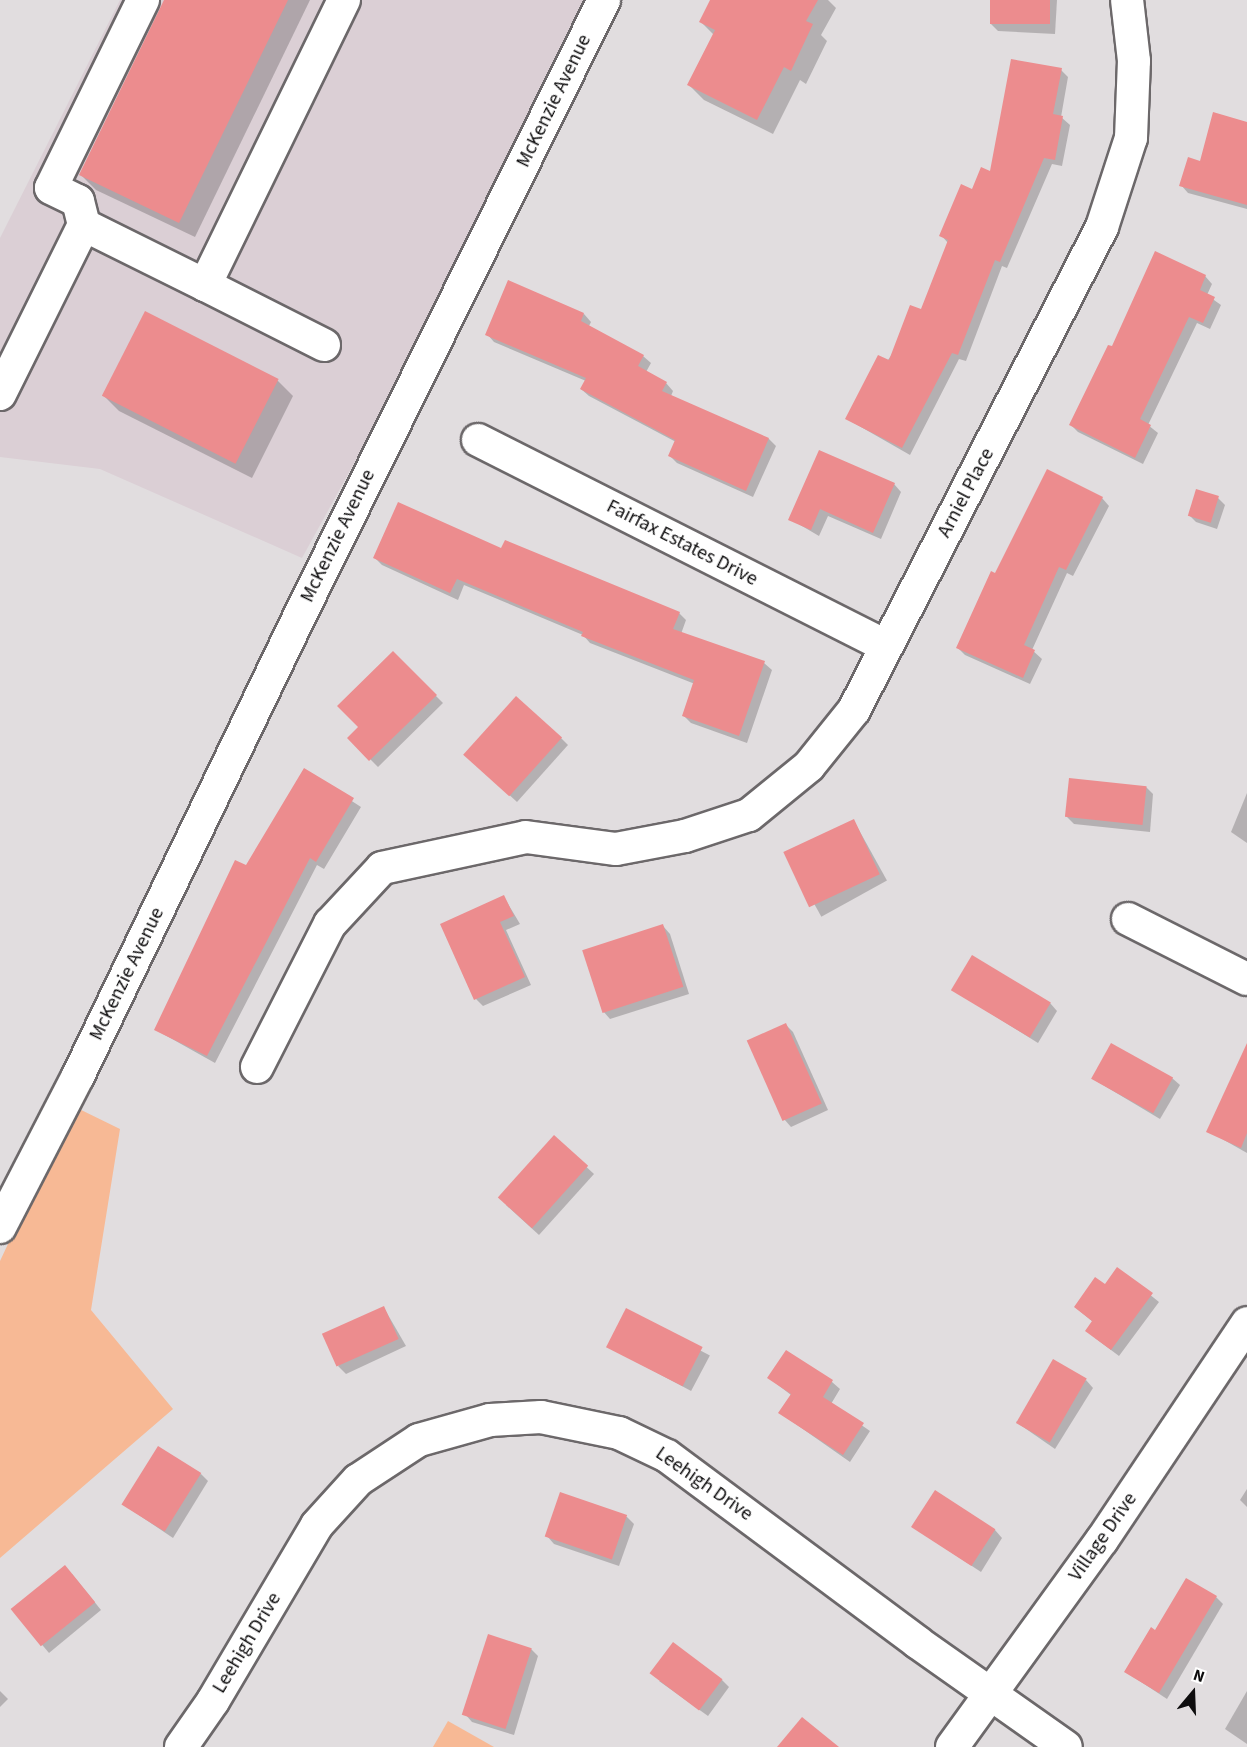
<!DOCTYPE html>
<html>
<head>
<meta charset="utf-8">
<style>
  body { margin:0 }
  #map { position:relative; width:1247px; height:1747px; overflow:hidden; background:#e1dddf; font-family:"Source Sans 3",sans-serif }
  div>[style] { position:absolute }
  .built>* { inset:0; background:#dbcfd5 }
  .green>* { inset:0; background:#f7b995 }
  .shadow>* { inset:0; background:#0003; transform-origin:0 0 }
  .building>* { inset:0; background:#ec8c8e; transform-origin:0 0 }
  .roads { filter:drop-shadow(2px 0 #6c686a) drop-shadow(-2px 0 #6c686a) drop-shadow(0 2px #6c686a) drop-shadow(0 -2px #6c686a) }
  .minor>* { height:32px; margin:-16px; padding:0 16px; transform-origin:16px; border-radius:16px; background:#fff }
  span { translate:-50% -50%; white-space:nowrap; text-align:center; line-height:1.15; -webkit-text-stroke:4.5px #fff; paint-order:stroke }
  .street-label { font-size:20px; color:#0e0d0e }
  .north { position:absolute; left:1163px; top:1663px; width:60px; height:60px; -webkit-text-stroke:4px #fff; paint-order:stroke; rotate:19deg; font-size:16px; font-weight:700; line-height:24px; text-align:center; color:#0e0d0e }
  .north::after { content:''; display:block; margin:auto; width:21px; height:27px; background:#0e0d0e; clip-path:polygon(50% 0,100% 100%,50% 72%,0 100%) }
</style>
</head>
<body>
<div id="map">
  <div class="built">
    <div style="clip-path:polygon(120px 0,608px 0,302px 558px,100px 469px,0 457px,0 238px)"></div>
  </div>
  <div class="green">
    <div style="clip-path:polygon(73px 1106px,120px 1129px,91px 1310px,173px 1409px,0 1558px,0 1261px)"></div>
    <div style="clip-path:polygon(448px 1721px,494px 1747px,433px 1747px)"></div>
  </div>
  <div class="shadow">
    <div style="clip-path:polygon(165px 0,310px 0,195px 237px,96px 190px,81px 175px)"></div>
    <div style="clip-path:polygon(712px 0,828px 0,836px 8px,821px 35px,827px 41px,806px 84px,800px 80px,773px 134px,704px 100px,689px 85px,714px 35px,700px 21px)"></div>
    <div style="clip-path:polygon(992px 0,1057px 0,1055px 34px,998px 31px,991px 24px)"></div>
    <div style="clip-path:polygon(1061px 70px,1068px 77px,1061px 117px,1070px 125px,1062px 166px,1052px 164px,1007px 268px,1002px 266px,966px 361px,959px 359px,910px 455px,847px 419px,922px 311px,948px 243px,941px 235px,991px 173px)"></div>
    <div style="clip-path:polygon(1247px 123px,1247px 209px,1188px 193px,1181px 185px)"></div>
    <div style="clip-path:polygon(1205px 276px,1212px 284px,1207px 295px,1221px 305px,1210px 329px,1197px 323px,1148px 425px,1158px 433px,1143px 464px,1078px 432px,1071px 425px,1112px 348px)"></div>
    <div style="clip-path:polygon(146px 313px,278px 381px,293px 396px,252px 478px,119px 411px,104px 396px)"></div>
    <div style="clip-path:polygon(584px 314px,591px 322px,589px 326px,643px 356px,651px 363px,646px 372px,666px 383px,673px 391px,671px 396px,769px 439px,776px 446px,753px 497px,677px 463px,670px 456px,676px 442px,589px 396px,581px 389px,586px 381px,494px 342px,487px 334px)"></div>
    <div style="clip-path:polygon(820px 452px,894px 484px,901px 492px,881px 539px,828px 516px,819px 536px,790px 519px)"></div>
    <div style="clip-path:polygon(1102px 498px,1109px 506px,1073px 576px,1067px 573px,1032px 650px,1042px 659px,1030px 684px,965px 655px,958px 648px,996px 575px)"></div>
    <div style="clip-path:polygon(1218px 498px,1225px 505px,1217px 529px,1196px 522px,1189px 515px)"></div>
    <div style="clip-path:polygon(375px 558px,679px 613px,686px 620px,681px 634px,764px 663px,772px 670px,747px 743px,691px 723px,684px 716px,695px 684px,590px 643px,583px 635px,464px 585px,458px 600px,382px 565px)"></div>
    <div style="clip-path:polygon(393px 653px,443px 703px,378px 767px,349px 738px,360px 727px)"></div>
    <div style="clip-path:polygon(561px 738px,568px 745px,517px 802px,472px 761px)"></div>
    <div style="clip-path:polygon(304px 770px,361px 807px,324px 869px,317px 865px,215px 1063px,156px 1030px)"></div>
    <div style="clip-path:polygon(1146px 787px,1153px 794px,1150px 832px,1074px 824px,1066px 816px)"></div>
    <div style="clip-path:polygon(1247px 793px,1247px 843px,1231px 832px)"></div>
    <div style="left:854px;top:821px;width:68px;height:75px;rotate:61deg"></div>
    <div style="clip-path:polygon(504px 897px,520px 924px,506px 930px,531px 985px,483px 1006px,476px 999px)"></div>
    <div style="clip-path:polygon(663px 926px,670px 934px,689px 994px,610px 1019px,603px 1011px,584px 951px)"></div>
    <div style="clip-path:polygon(953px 990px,1050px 1003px,1057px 1011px,1038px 1043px)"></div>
    <div style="clip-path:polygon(786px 1025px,793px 1032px,828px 1110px,791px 1127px,784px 1119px)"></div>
    <div style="clip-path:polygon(1172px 1078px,1180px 1085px,1160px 1119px,1093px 1079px)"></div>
    <div style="clip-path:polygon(1247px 1083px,1247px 1153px,1208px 1131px)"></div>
    <div style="clip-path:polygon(554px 1137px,594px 1174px,539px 1235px,506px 1205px)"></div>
    <div style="clip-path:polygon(1118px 1269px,1159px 1302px,1119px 1356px,1095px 1338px,1093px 1322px,1075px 1307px,1105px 1286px)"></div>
    <div style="clip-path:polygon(384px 1308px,406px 1346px,346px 1374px,338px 1366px)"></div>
    <div style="left:626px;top:1311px;width:95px;height:40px;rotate:28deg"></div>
    <div style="clip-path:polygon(786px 1352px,832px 1382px,840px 1389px,831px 1404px,870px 1431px,850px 1462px,780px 1413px,791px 1395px,769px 1378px)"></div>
    <div style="clip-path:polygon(1086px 1380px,1093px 1388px,1055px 1449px,1016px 1422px)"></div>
    <div style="clip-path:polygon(201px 1474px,208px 1481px,173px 1538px,124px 1505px)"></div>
    <div style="clip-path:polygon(1247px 1489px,1247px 1507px,1240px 1500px)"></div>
    <div style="clip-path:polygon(561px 1494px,627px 1517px,634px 1524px,619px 1566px,554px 1544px,547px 1536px)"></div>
    <div style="clip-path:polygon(913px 1527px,995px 1530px,1002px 1538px,981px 1572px)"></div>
    <div style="clip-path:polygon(72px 1574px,101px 1610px,49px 1653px,12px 1609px)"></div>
    <div style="clip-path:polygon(1216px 1597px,1223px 1604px,1167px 1699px,1126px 1672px,1156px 1632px)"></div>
    <div style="clip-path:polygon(531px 1649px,538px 1656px,514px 1735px,472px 1722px,465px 1714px)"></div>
    <div style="clip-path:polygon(722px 1680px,729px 1687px,708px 1716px,659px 1681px)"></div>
    <div style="clip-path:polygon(0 1691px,8px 1699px,0 1707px)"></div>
    <div style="clip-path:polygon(1247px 1691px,1247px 1744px,1225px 1729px)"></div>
  </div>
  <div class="building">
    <div style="clip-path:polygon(164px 0,288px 0,179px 223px,79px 175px)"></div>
    <div style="clip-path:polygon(710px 0,818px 0,806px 21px,813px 24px,791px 71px,784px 67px,757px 120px,687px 85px,715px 30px,699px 22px)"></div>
    <div style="left:990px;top:0;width:60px;height:24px"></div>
    <div style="clip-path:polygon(1011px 59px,1062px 68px,1053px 114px,1063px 116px,1055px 160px,1044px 158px,1000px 262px,995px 260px,958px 355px,952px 353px,902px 448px,845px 419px,878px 355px,889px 360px,910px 305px,921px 309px,948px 240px,939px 236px,961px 184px,972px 189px,981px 167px,990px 171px)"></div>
    <div style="clip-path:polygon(1213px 112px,1247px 122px,1247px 205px,1179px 186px,1188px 157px,1200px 161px)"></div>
    <div style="clip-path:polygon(1155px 251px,1206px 275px,1200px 290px,1215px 297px,1203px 323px,1189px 317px,1140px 419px,1151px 425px,1135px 458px,1069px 425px,1108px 345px,1112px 346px)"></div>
    <div style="clip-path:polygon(508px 280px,584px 313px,581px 321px,644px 355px,638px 366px,667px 382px,662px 391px,769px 438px,746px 491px,668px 456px,675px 440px,580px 389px,586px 378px,485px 335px)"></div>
    <div style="left:145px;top:311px;width:150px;height:95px;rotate:27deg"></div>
    <div style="clip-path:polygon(819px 450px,895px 483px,873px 533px,820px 509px,811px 530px,788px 520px)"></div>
    <div style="clip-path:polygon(1047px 469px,1103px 497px,1066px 570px,1059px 567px,1024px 645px,1035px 650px,1023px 678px,956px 648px,991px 571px,995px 573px)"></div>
    <div style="left:1196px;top:489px;width:24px;height:28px;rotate:17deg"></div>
    <div style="clip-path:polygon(398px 502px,501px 548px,505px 540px,680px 612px,673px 629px,765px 661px,739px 736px,682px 716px,694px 680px,581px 636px,583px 632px,457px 579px,450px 593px,373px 558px)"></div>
    <div style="clip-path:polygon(393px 651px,437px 695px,369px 761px,347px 738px,358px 727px,337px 706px)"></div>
    <div style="left:516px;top:696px;width:62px;height:79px;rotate:42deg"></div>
    <div style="clip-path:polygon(304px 768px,354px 798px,316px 862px,310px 858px,207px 1056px,154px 1030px,235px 860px,246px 865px)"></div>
    <div style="left:1069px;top:778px;width:78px;height:39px;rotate:6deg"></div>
    <div style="left:854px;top:819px;width:61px;height:78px;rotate:65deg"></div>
    <div style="clip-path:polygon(504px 895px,514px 916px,500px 922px,525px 977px,474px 1000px,440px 924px)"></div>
    <div style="left:663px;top:924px;width:66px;height:85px;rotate:72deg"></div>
    <div style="left:972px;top:955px;width:92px;height:41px;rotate:31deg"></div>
    <div style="left:786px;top:1023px;width:88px;height:43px;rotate:66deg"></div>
    <div style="left:1111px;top:1043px;width:71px;height:41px;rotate:29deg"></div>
    <div style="clip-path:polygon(1247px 1043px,1247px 1133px,1241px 1148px,1206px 1132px)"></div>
    <div style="left:554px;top:1135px;width:46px;height:84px;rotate:42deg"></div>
    <div style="clip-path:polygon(1117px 1267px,1153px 1293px,1111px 1350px,1085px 1331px,1092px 1321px,1074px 1307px,1095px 1277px,1105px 1284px)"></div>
    <div style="left:384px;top:1306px;width:36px;height:68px;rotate:66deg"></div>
    <div style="left:626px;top:1308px;width:86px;height:44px;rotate:27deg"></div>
    <div style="clip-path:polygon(786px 1350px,833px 1380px,823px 1397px,864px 1423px,843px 1455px,778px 1413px,791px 1394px,767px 1378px)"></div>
    <div style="left:1053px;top:1359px;width:39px;height:74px;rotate:30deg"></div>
    <div style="left:158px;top:1446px;width:51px;height:69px;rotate:32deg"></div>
    <div style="left:935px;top:1490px;width:72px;height:44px;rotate:33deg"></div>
    <div style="left:560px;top:1492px;width:71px;height:47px;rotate:19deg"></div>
    <div style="left:65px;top:1565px;width:48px;height:70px;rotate:51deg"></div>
    <div style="clip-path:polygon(1186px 1578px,1217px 1596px,1159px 1693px,1124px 1672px,1151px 1627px,1155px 1630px)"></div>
    <div style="left:488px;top:1634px;width:46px;height:85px;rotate:18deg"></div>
    <div style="left:673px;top:1642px;width:62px;height:39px;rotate:37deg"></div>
    <div style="clip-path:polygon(802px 1717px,839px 1747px,777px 1747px)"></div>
  </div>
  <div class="roads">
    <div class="minor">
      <div style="left:143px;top:0;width:209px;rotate:116.1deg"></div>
      <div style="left:51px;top:188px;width:30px;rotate:26deg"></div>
      <div style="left:78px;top:201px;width:25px;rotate:76deg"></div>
      <div style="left:84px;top:225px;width:135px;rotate:26.4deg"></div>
      <div style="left:324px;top:345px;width:133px;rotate:-153.2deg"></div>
      <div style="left:205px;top:285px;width:317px;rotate:-64deg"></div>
      <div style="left:0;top:394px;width:189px;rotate:-63.6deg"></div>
      <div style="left:478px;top:440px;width:457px;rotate:26.8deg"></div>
      <div style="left:1128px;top:919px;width:133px;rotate:26.8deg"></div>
      <div style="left:257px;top:1067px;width:161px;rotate:-63deg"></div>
      <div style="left:330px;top:924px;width:76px;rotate:-47.1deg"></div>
      <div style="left:382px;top:868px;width:147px;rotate:-12.1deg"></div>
      <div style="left:526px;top:837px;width:91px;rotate:7.6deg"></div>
      <div style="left:616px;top:849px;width:70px;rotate:-10.7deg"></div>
      <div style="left:685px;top:836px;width:67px;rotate:-18.2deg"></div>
      <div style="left:749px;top:815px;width:77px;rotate:-39.2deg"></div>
      <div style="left:809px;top:766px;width:72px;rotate:-51.2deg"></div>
      <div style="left:854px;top:710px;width:543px;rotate:-62.82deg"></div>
      <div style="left:1102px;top:227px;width:94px;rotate:-72deg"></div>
      <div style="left:1131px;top:138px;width:77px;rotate:-87.8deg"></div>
      <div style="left:1134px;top:61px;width:61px;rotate:-96.5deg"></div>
      <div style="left:0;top:1227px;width:170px;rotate:-62.7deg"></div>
      <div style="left:78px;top:1076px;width:514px;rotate:-64.28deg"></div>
      <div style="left:301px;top:613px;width:684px;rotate:-63.7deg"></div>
      <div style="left:181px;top:1747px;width:56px;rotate:-55.2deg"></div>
      <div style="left:213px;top:1701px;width:204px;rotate:-59.4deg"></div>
      <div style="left:317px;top:1525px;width:61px;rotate:-47.7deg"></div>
      <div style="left:358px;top:1480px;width:73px;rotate:-33.3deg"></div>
      <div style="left:419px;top:1440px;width:74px;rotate:-15.7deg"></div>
      <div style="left:490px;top:1420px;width:51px;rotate:-3.4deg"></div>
      <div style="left:541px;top:1417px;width:80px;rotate:11.6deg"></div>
      <div style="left:619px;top:1433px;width:53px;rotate:25.6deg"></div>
      <div style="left:667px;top:1456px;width:312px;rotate:36.6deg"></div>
      <div style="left:917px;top:1642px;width:182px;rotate:35.2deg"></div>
      <div style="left:952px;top:1747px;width:256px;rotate:-54.1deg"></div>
      <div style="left:1102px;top:1540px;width:261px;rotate:-56.2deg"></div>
    </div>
  </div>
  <div class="street-label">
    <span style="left:554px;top:101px;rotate:-64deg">McKenzie Avenue</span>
    <span style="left:966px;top:493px;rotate:-62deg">Arniel Place</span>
    <span style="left:338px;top:536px;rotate:-64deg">McKenzie Avenue</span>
    <span style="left:682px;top:543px;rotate:27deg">Fairfax Estates Drive</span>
    <span style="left:127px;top:974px;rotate:-64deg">McKenzie Avenue</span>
    <span style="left:704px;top:1484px;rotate:35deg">Leehigh Drive</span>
    <span style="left:1103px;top:1537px;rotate:-55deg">Village Drive</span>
    <span style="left:247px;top:1643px;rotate:-59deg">Leehigh Drive</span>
  </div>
  <div class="north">N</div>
</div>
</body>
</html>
